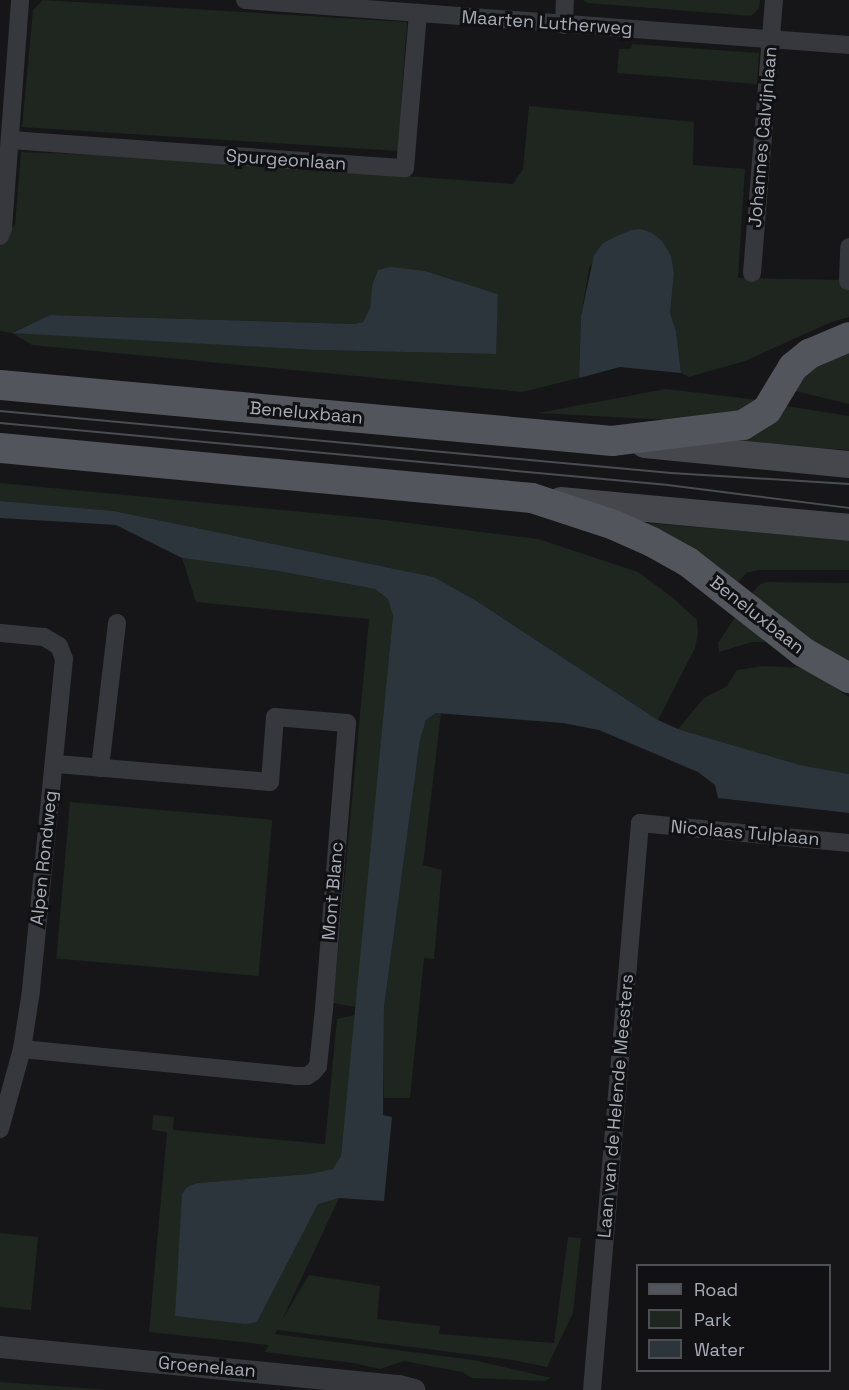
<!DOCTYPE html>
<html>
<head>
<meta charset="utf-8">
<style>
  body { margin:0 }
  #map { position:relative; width:849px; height:1390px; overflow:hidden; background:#161618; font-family:"Space Grotesk",sans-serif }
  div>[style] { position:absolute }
  .green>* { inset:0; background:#1e261f; transform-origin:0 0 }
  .water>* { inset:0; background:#2c353c }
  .minor>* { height:18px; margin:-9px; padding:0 9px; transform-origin:9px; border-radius:9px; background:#37383d }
  .tertiary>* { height:22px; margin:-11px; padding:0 11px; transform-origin:11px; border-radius:11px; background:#37383d }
  .secondary>* { height:27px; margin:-13.5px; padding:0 13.5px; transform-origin:13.5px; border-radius:13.5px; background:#45474d }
  .primary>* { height:30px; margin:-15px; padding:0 15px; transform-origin:15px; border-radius:15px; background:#53555c }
  .tram>* { height:1.5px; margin:-0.75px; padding:0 0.75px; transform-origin:0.75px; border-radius:0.75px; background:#4a4c52 }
  span { translate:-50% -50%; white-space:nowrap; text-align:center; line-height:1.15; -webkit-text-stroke:6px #111113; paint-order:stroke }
  .street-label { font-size:18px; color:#a8adb8 }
  .legend { position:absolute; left:636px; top:1264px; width:195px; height:108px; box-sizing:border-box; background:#111113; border:2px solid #4d4f55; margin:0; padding:8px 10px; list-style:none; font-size:18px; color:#a8adb8 }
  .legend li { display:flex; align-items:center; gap:12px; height:30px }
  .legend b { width:30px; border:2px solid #4d4f55 }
</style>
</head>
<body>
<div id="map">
  <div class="green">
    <div style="clip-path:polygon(43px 0,407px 22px,398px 151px,22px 127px,33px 10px)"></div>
    <div style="clip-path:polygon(583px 0,760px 0,759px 8px,751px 16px,588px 3px)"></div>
    <div style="clip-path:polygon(632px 44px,759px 53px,757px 84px,617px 73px,619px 49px,631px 49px)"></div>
    <div style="clip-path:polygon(evenodd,529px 106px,694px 122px,693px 165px,745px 169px,738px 278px,849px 280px,849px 317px,829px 323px,745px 361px,689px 377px,681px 373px,676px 331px,670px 313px,674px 274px,631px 230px,603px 243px,589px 269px,581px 316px,579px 378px,522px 392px,32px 345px,12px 333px,0 331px,0 241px,15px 225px,21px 152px,148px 157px,513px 184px,523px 169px,529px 106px,425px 271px,498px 294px,495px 354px,315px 350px,13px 332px,50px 315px,355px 324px,363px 322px,370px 308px,372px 286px,425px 271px)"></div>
    <div style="clip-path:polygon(849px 346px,849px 404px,791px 390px,806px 365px)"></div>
    <div style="clip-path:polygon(666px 389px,759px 400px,751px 409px,687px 421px,538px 413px)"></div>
    <div style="clip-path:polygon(780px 405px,849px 416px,849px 450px,713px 441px)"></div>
    <div style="clip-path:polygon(0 483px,376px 519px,538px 539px,638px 572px,672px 597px,697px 620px,698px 634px,695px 648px,658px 720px,475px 600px,434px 577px,114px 511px,0 501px)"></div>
    <div style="clip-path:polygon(635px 522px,849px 540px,849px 570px,759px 570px,746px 573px,735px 586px)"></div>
    <div style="clip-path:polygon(182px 558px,278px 571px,375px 589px,389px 599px,393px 615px,356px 1007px,333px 1003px,369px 619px,196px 602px)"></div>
    <div style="clip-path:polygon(766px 582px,849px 583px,849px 667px,748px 598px,759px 585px)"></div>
    <div style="clip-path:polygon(736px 616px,769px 642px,752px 642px,719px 652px,718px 643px)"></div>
    <div style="clip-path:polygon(763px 666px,805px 668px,849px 697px,849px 774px,800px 765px,678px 729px,704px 698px,727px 686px,737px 670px)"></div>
    <div style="clip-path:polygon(436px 713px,441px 713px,423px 865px,442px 870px,434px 959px,424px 958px,410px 1098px,384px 1098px,384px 1007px,420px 740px,426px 720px)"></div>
    <div style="left:70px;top:802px;width:203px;height:157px;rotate:5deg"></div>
    <div style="clip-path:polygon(355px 1015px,341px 1156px,338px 1164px,333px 1169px,309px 1174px,197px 1183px,187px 1187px,257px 1322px,318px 1204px,328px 1199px,339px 1198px,282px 1320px,309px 1275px,380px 1286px,377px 1319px,440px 1326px,439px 1334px,554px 1343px,568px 1237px,581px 1238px,573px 1313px,547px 1367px,513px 1360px,277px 1330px,275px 1334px,473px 1360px,551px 1378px,545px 1381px,472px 1378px,462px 1372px,404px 1361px,380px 1369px,353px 1363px,265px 1352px,269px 1345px,149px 1332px,167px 1132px,152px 1130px,153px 1115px,174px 1117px,173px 1130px,325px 1144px,337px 1019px)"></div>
    <div style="clip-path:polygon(0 1233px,38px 1237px,31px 1310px,0 1307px)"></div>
    <div style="clip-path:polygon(0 1382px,110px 1390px,0 1390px)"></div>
  </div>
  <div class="water">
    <div style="clip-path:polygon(641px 229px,652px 233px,662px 241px,671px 256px,674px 274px,670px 313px,676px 331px,681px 373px,620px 367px,579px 378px,581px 316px,594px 255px,603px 243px,617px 236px,631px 230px)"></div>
    <div style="clip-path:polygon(390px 267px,425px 271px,498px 294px,496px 354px,315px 350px,12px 333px,50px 315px,355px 324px,363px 322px,370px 308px,372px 286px,378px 270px)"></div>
    <div style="clip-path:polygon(0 501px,114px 511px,434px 577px,475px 600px,658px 720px,678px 729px,800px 765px,849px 774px,849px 813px,718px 798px,715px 785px,698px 772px,599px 730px,563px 723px,436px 713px,426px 720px,420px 740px,384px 1007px,383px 1115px,392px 1117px,384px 1201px,339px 1198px,318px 1204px,257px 1322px,246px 1324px,175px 1316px,182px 1194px,187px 1187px,197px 1183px,309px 1174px,333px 1169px,341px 1156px,393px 615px,388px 599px,375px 589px,278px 571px,182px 558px,116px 525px,0 518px)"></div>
  </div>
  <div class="minor">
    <div style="left:245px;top:0;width:606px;rotate:4.26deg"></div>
    <div style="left:564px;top:25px;width:25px;rotate:-88deg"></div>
    <div style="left:10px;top:140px;width:396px;rotate:4.1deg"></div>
    <div style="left:405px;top:168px;width:156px;rotate:-85.2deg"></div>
    <div style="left:0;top:236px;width:9px;rotate:-69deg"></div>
    <div style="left:3px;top:228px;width:229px;rotate:-85.7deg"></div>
    <div style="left:752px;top:273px;width:274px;rotate:-85.4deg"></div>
    <div style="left:848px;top:281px;width:34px;rotate:-88deg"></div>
    <div style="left:0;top:633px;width:44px;rotate:5.2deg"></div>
    <div style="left:44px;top:637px;width:17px;rotate:31deg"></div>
    <div style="left:59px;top:646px;width:14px;rotate:69deg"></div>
    <div style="left:64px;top:659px;width:334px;rotate:95.7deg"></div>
    <div style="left:31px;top:991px;width:59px;rotate:98.8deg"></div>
    <div style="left:22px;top:1049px;width:83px;rotate:105.4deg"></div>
    <div style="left:100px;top:768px;width:146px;rotate:-83.3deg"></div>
    <div style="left:22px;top:1049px;width:275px;rotate:5.6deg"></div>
    <div style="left:296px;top:1076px;width:11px"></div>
    <div style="left:307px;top:1076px;width:7px;rotate:-34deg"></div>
    <div style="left:313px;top:1072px;width:8px;rotate:-50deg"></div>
    <div style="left:318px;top:1066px;width:57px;rotate:-84deg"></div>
    <div style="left:324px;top:1009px;width:287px;rotate:-85.4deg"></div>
    <div style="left:347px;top:723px;width:72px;rotate:-175.2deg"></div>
    <div style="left:275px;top:717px;width:65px;rotate:94.4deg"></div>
    <div style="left:270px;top:782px;width:217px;rotate:-175.2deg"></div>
    <div style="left:592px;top:1390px;width:569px;rotate:-85.16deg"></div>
    <div style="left:640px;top:823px;width:210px;rotate:5.5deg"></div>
  </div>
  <div class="tertiary">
    <div style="left:0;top:1347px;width:401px;rotate:5.6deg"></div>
    <div style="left:399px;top:1386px;width:16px;rotate:15deg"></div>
  </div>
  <div class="secondary">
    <div style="left:644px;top:444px;width:206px;rotate:5.6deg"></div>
    <div style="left:560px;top:500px;width:290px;rotate:5.3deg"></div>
  </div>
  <div class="primary">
    <div style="left:0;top:385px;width:615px;rotate:5.23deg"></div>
    <div style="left:612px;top:441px;width:132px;rotate:-7deg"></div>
    <div style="left:743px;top:425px;width:28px;rotate:-32deg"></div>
    <div style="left:767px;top:410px;width:50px;rotate:-58.8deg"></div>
    <div style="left:793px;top:367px;width:21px;rotate:-39deg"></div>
    <div style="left:809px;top:354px;width:43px;rotate:-23deg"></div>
    <div style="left:0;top:448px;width:534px;rotate:5.37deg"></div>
    <div style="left:532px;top:498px;width:86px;rotate:18.2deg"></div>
    <div style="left:614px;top:525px;width:42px;rotate:24.1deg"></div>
    <div style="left:652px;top:542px;width:41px;rotate:29.1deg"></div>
    <div style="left:688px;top:562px;width:146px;rotate:38deg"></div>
    <div style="left:803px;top:652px;width:53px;rotate:29.5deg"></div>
  </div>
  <div class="tram">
    <div style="left:0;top:411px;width:674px;rotate:5.28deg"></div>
    <div style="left:671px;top:473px;width:178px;rotate:3.5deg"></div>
    <div style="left:0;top:423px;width:671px;rotate:5.3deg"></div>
    <div style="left:668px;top:485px;width:182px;rotate:7.2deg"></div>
  </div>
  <div class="street-label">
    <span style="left:547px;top:23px;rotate:4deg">Maarten Lutherweg</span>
    <span style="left:763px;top:137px;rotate:-85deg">Johannes Calvijnlaan</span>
    <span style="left:286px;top:160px;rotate:4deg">Spurgeonlaan</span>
    <span style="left:306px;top:413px;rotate:5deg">Beneluxbaan</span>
    <span style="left:757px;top:615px;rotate:38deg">Beneluxbaan</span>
    <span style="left:745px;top:833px;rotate:5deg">Nicolaas Tulplaan</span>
    <span style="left:44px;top:858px;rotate:-84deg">Alpen Rondweg</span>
    <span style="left:333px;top:891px;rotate:-85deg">Mont Blanc</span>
    <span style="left:616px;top:1106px;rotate:-85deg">Laan van de Helende Meesters</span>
    <span style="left:207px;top:1367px;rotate:5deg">Groenelaan</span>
  </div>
  <ul class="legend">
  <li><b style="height:8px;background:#53555c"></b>Road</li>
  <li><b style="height:16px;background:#1e261f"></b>Park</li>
  <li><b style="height:16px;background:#2c353c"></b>Water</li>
  </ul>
</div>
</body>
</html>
